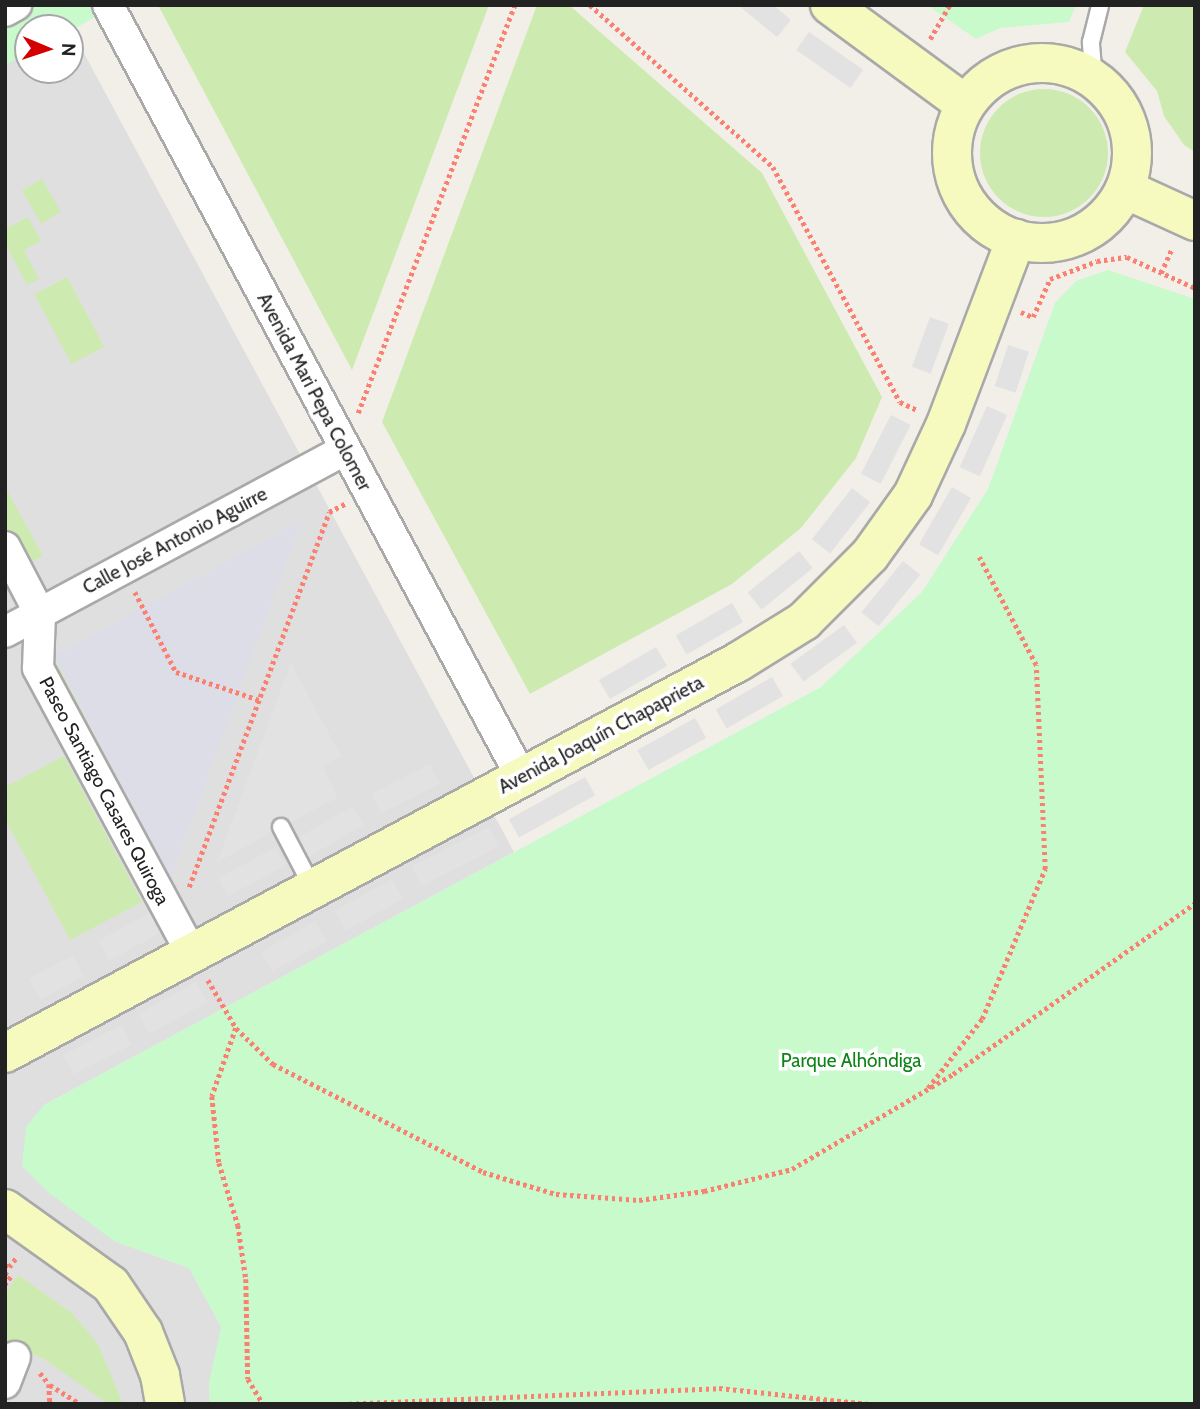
<!DOCTYPE html>
<html>
<head>
<meta charset="utf-8">
<style>
  body { margin:0 }
  #map { position:relative; width:1200px; height:1409px; overflow:hidden; background:#f2efe9; font-family:Cabin,sans-serif }
  div>[style] { position:absolute }
  .residential>* { inset:0; background:#e0dfdf }
  .grass>* { inset:0; background:#cdebb0; transform-origin:0 0 }
  .round { border-radius:50% }
  .park>* { inset:0; background:#c8facc }
  .parking>* { inset:0; background:#e2e2e2; transform-origin:0 0 }
  .plaza>* { inset:0; background:#dddde8 }
  .path>* { height:4.5px; margin-top:-2.25px; transform-origin:0; background:repeating-linear-gradient(90deg,#fa8072 0 3.5px,transparent 0 7px) }
  .roads { filter:drop-shadow(2px 0 #a9a9a9) drop-shadow(-2px 0 #a9a9a9) drop-shadow(0 2px #a9a9a9) drop-shadow(0 -2px #a9a9a9) }
  .lane>* { height:16px; margin:-8px; padding:0 8px; transform-origin:8px; border-radius:8px; background:#fff }
  .street>* { height:30px; margin:-15px; padding:0 15px; transform-origin:15px; border-radius:15px; background:#fff }
  .secondary>* { height:38px; margin:-19px; padding:0 19px; transform-origin:19px; border-radius:19px; background:#f7fabf }
  .secondary>.ring { margin:-19px; padding:0; box-sizing:content-box; background:none; border:38px solid #f7fabf; border-radius:50% }
  span { translate:-50% -50%; white-space:nowrap; text-align:center; line-height:1.15; -webkit-text-stroke:7px #fff; paint-order:stroke }
  .street-label { font-size:19px; color:#222 }
  .park-label { font-size:19px; color:#0c8416 }
  .frame { position:absolute; inset:0; border:7px solid #222; pointer-events:none }
  .north { position:absolute; left:14px; top:14px; width:70px; height:70px; box-sizing:border-box; background:#fff; border:2px solid #a7a7a7; border-radius:50%; rotate:92deg; font-size:19px; font-weight:700; line-height:28px; text-align:center; color:#222 }
  .north::after { content:''; display:block; margin:auto; width:24px; height:32px; background:#d40000; clip-path:polygon(50% 0,100% 100%,50% 72%,0 100%) }
</style>
</head>
<body>
<div id="map">
  <div class="residential">
    <div style="clip-path:polygon(evenodd,5px 5px,58px 5px,514px 852px,44px 1105px,114px 1241px,189px 1268px,222px 1327px,209px 1383px,210px 1404px,5px 1404px,5px 5px,28px 28px,70px 28px,70px 70px,28px 70px,28px 28px)"></div>
  </div>
  <div class="grass">
    <div style="clip-path:polygon(158px 5px,489px 5px,352px 370px)"></div>
    <div style="clip-path:polygon(537px 5px,569px 5px,762px 173px,882px 397px,856px 458px,801px 528px,732px 584px,530px 694px,382px 422px)"></div>
    <div style="clip-path:polygon(1144px 5px,1195px 5px,1195px 152px,1184px 145px,1164px 116px,1157px 91px,1125px 52px)"></div>
    <div class="round" style="left:980px;top:89px;width:128px;height:128px"></div>
    <div style="left:42px;top:179px;width:38px;height:23px;rotate:60deg"></div>
    <div style="clip-path:polygon(28px 217px,41px 241px,24px 250px,39px 279px,27px 285px,5px 243px,5px 229px)"></div>
    <div style="left:67px;top:277px;width:79px;height:37px;rotate:62deg"></div>
    <div style="clip-path:polygon(8px 492px,43px 556px,5px 576px,5px 493px)"></div>
    <div style="left:57px;top:664px;width:59px;height:17px;rotate:62deg"></div>
    <div style="left:96px;top:738px;width:78px;height:17px;rotate:62deg"></div>
    <div style="clip-path:polygon(64px 756px,142px 902px,70px 940px,5px 819px,5px 787px)"></div>
    <div style="clip-path:polygon(18px 1275px,72px 1313px,98px 1344px,123px 1404px,108px 1404px,44px 1359px,5px 1341px,5px 1294px)"></div>
  </div>
  <div class="park">
    <div style="clip-path:polygon(5px 5px,117px 5px,70px 31px,28px 28px,28px 53px,5px 65px)"></div>
    <div style="clip-path:polygon(927px 5px,1076px 5px,1069px 22px,1000px 28px,976px 39px)"></div>
    <div style="clip-path:polygon(1108px 270px,1195px 299px,1195px 1404px,210px 1404px,209px 1383px,221px 1327px,189px 1268px,114px 1241px,48px 1192px,22px 1166px,26px 1127px,44px 1105px,821px 687px,922px 592px,988px 489px,1055px 303px,1076px 281px)"></div>
  </div>
  <div class="parking">
    <div style="clip-path:polygon(738px 5px,773px 5px,791px 20px,777px 37px)"></div>
    <div style="left:809px;top:32px;width:66px;height:22px;rotate:35deg"></div>
    <div style="left:930px;top:317px;width:20px;height:53px;rotate:20deg"></div>
    <div style="left:1008px;top:345px;width:22px;height:43px;rotate:18deg"></div>
    <div style="left:987px;top:406px;width:22px;height:67px;rotate:24deg"></div>
    <div style="left:891px;top:415px;width:22px;height:66px;rotate:27deg"></div>
    <div style="left:952px;top:487px;width:22px;height:66px;rotate:30deg"></div>
    <div style="left:852px;top:488px;width:23px;height:65px;rotate:38deg"></div>
    <div style="left:799px;top:551px;width:22px;height:66px;rotate:51deg"></div>
    <div style="left:903px;top:561px;width:22px;height:66px;rotate:39deg"></div>
    <div style="left:732px;top:603px;width:22px;height:65px;rotate:60deg"></div>
    <div style="left:844px;top:625px;width:22px;height:66px;rotate:54deg"></div>
    <div style="left:656px;top:647px;width:22px;height:66px;rotate:60deg"></div>
    <div style="clip-path:polygon(291px 663px,341px 756px,322px 766px,338px 797px,217px 862px)"></div>
    <div style="left:772px;top:677px;width:22px;height:65px;rotate:60deg"></div>
    <div style="left:695px;top:718px;width:23px;height:66px;rotate:61deg"></div>
    <div style="left:430px;top:764px;width:22px;height:66px;rotate:63deg"></div>
    <div style="left:585px;top:777px;width:21px;height:87px;rotate:61deg"></div>
    <div style="left:353px;top:806px;width:22px;height:65px;rotate:60deg"></div>
    <div style="left:489px;top:827px;width:22px;height:87px;rotate:63deg"></div>
    <div style="left:276px;top:847px;width:21px;height:66px;rotate:62deg"></div>
    <div style="left:392px;top:879px;width:23px;height:66px;rotate:61deg"></div>
    <div style="left:156px;top:909px;width:23px;height:66px;rotate:61deg"></div>
    <div style="left:316px;top:921px;width:23px;height:63px;rotate:61deg"></div>
    <div style="left:73px;top:955px;width:24px;height:50px;rotate:62deg"></div>
    <div style="left:196px;top:982px;width:23px;height:66px;rotate:61deg"></div>
    <div style="left:122px;top:1025px;width:22px;height:66px;rotate:63deg"></div>
  </div>
  <div class="plaza">
    <div style="clip-path:polygon(302px 520px,180px 853px,171px 878px,54px 656px)"></div>
  </div>
  <div class="path">
    <div style="left:590px;top:5px;width:244px;rotate:41.5deg"></div>
    <div style="left:773px;top:167px;width:267px;rotate:61.6deg"></div>
    <div style="left:900px;top:402px;width:19px;rotate:25deg"></div>
    <div style="left:930px;top:39px;width:39px;rotate:-60deg"></div>
    <div style="left:1161px;top:273px;width:27px;rotate:-66deg"></div>
    <div style="left:1021px;top:312px;width:13px;rotate:23deg"></div>
    <div style="left:1033px;top:317px;width:42px;rotate:-65.9deg"></div>
    <div style="left:1050px;top:279px;width:50px;rotate:-21deg"></div>
    <div style="left:1097px;top:261px;width:30px;rotate:-8deg"></div>
    <div style="left:1127px;top:257px;width:75px;rotate:24.5deg"></div>
    <div style="left:358px;top:413px;width:437px;rotate:-69deg"></div>
    <div style="left:135px;top:592px;width:90px;rotate:62.9deg"></div>
    <div style="left:176px;top:672px;width:88px;rotate:18.6deg"></div>
    <div style="left:189px;top:887px;width:400px;rotate:-69.5deg"></div>
    <div style="left:329px;top:512px;width:18px;rotate:-27deg"></div>
    <div style="left:208px;top:980px;width:56px;rotate:59.7deg"></div>
    <div style="left:236px;top:1028px;width:72px;rotate:109.4deg"></div>
    <div style="left:212px;top:1096px;width:67px;rotate:84deg"></div>
    <div style="left:219px;top:1163px;width:65px;rotate:73deg"></div>
    <div style="left:238px;top:1225px;width:55px;rotate:81.6deg"></div>
    <div style="left:246px;top:1279px;width:100px;rotate:88.9deg"></div>
    <div style="left:248px;top:1379px;width:29px;rotate:59deg"></div>
    <div style="left:236px;top:1028px;width:52px;rotate:44.2deg"></div>
    <div style="left:273px;top:1064px;width:236px;rotate:27.2deg"></div>
    <div style="left:483px;top:1172px;width:76px;rotate:16.8deg"></div>
    <div style="left:556px;top:1194px;width:83px;rotate:4.1deg"></div>
    <div style="left:639px;top:1200px;width:66px;rotate:-7.9deg"></div>
    <div style="left:704px;top:1191px;width:91px;rotate:-14deg"></div>
    <div style="left:792px;top:1169px;width:187px;rotate:-30.5deg"></div>
    <div style="left:953px;top:1074px;width:296px;rotate:-35.2deg"></div>
    <div style="left:928px;top:1088px;width:88px;rotate:-52deg"></div>
    <div style="left:982px;top:1019px;width:163px;rotate:-67.2deg"></div>
    <div style="left:1045px;top:869px;width:204px;rotate:-92.5deg"></div>
    <div style="left:1036px;top:665px;width:122px;rotate:-117.8deg"></div>
    <div style="left:5px;top:1265px;width:4px;rotate:27deg"></div>
    <div style="left:9px;top:1267px;width:11px;rotate:-52deg"></div>
    <div style="left:5px;top:1273px;width:7px;rotate:34deg"></div>
    <div style="left:11px;top:1277px;width:10px;rotate:127deg"></div>
    <div style="left:40px;top:1373px;width:14px;rotate:51deg"></div>
    <div style="left:49px;top:1384px;width:20px;rotate:87deg"></div>
    <div style="left:50px;top:1385px;width:36px;rotate:32deg"></div>
    <div style="left:342px;top:1404px;width:377px;rotate:-2.4deg"></div>
    <div style="left:719px;top:1388px;width:151px;rotate:6.1deg"></div>
  </div>
  <div class="roads">
    <div class="lane">
      <div style="left:1094px;top:79px;width:37px;rotate:-95deg"></div>
      <div style="left:1091px;top:42px;width:38px;rotate:-76deg"></div>
      <div style="left:281px;top:827px;width:71px;rotate:62.4deg"></div>
    </div>
    <div class="street">
      <div style="left:108px;top:5px;width:877px;rotate:61.83deg"></div>
      <div style="left:5px;top:11px;width:13px;rotate:-29deg"></div>
      <div style="left:5px;top:547px;width:76px;rotate:62.4deg"></div>
      <div style="left:40px;top:614px;width:54px;rotate:92.1deg"></div>
      <div style="left:38px;top:668px;width:325px;rotate:61.7deg"></div>
      <div style="left:5px;top:632px;width:385px;rotate:-28.2deg"></div>
      <div style="left:5px;top:1383px;width:28px;rotate:-69deg"></div>
    </div>
    <div class="secondary">
      <div style="left:830px;top:5px;width:167px;rotate:36.3deg"></div>
      <div class="ring" style="left:952px;top:63px;width:142px;height:142px"></div>
      <div style="left:1125px;top:189px;width:77px;rotate:24.6deg"></div>
      <div style="left:5px;top:1053px;width:831px;rotate:-28.08deg"></div>
      <div style="left:738px;top:662px;width:78px;rotate:-31.8deg"></div>
      <div style="left:804px;top:621px;width:93px;rotate:-45deg"></div>
      <div style="left:870px;top:555px;width:74px;rotate:-54.4deg"></div>
      <div style="left:913px;top:495px;width:78px;rotate:-65.1deg"></div>
      <div style="left:946px;top:424px;width:198px;rotate:-69.3deg"></div>
      <div style="left:5px;top:1209px;width:130px;rotate:35.6deg"></div>
      <div style="left:111px;top:1285px;width:57px;rotate:55.8deg"></div>
      <div style="left:143px;top:1332px;width:46px;rotate:68.4deg"></div>
      <div style="left:160px;top:1375px;width:29px;rotate:80deg"></div>
    </div>
  </div>
  <div class="street-label">
    <span style="left:314px;top:392px;rotate:62deg">Avenida Mari Pepa Colomer</span>
    <span style="left:175px;top:541px;rotate:-28deg">Calle José Antonio Aguirre</span>
    <span style="left:601px;top:735px;rotate:-28deg">Avenida Joaquín Chapaprieta</span>
    <span style="left:104px;top:791px;rotate:62deg">Paseo Santiago Casares Quiroga</span>
  </div>
  <div class="park-label">
    <span style="left:851px;top:1061px">Parque Alhóndiga</span>
  </div>
  <div class="frame"></div>
  <div class="north">N</div>
</div>
</body>
</html>
